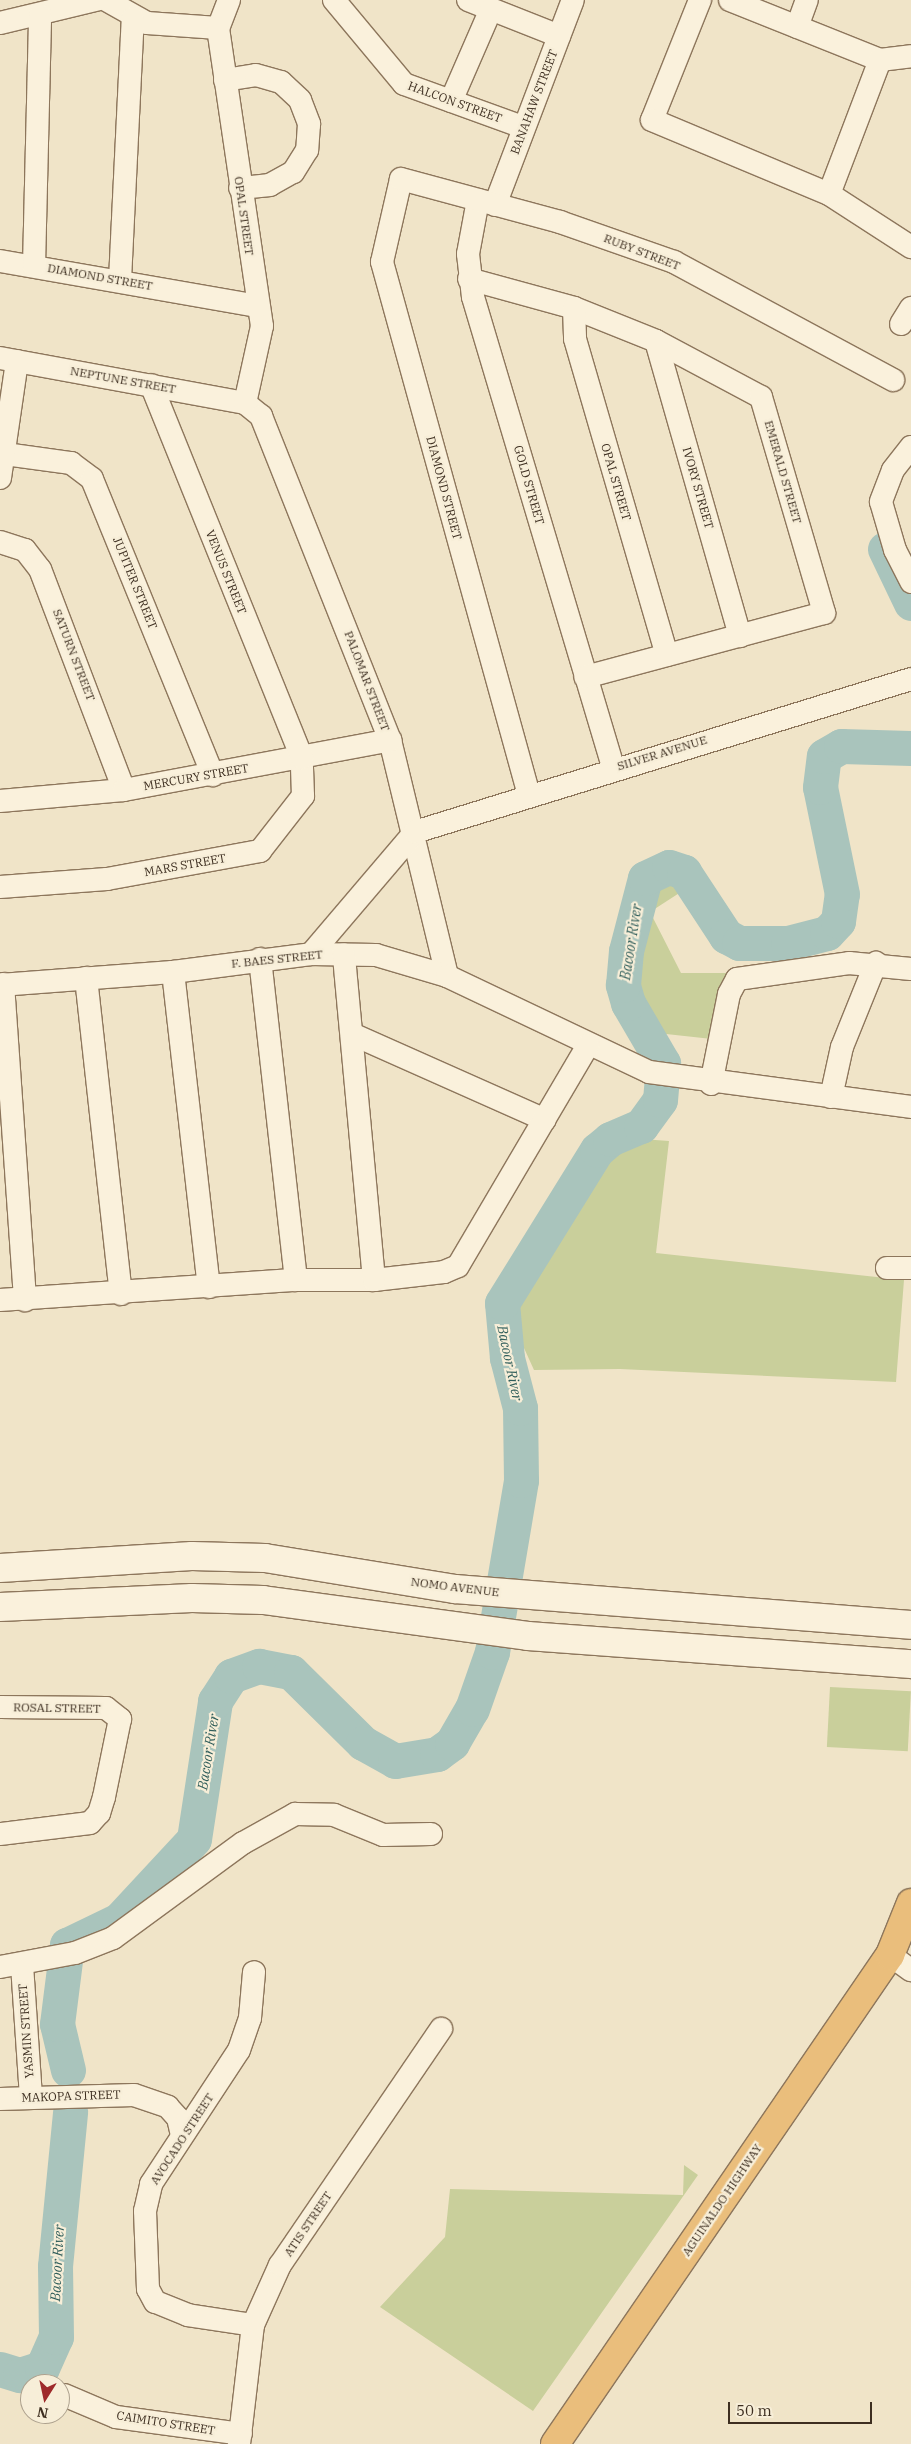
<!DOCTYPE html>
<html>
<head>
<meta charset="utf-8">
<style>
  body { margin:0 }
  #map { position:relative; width:911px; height:2444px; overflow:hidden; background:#f0e4c8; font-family:"IBM Plex Serif",serif }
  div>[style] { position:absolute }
  .green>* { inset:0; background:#c9cf9b; transform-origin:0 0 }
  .river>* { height:35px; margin:-17.5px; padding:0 17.5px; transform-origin:17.5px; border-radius:17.5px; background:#a9c4bc }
  .roads { filter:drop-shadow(1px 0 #8d765c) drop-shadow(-1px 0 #8d765c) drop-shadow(0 1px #8d765c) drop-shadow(0 -1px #8d765c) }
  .minor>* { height:22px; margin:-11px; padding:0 11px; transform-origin:11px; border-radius:11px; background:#faf1dc }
  .secondary>* { height:28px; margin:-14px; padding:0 14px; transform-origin:14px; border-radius:14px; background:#faf1dc }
  .trunk>* { height:28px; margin:-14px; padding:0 14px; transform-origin:14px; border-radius:14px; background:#eabe7c }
  span { translate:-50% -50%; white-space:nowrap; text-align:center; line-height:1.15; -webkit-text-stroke:4.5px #f7eed8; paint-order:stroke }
  .street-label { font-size:12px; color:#3d2e20 }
  .water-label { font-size:14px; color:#2f5d5a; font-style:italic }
  .north { position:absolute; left:20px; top:2374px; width:50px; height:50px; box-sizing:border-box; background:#f7eed8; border:1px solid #ada18e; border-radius:50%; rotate:190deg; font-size:14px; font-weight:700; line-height:20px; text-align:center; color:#3d2e20 }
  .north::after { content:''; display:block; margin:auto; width:18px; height:22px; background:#9e2a2b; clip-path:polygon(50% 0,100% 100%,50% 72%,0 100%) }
  .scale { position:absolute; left:728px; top:2402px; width:144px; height:22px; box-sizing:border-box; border:2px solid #3d2e20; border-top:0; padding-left:6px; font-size:15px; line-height:18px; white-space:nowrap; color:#3d2e20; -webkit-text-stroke:4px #f7eed8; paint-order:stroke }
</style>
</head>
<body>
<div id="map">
  <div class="green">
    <div style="clip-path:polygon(672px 873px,687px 888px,650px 912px,681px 973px,730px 973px,712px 1039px,657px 1033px,631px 992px,648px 892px,653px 879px)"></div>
    <div style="clip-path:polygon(628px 1138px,669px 1141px,656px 1253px,904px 1280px,896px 1382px,620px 1369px,534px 1370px,509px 1315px,511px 1303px,611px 1151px)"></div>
    <div style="left:830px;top:1687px;width:81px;height:60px;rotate:3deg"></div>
    <div style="clip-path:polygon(684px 2165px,698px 2175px,533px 2411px,380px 2307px,445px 2237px,450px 2189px,683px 2195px)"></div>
  </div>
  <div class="river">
    <div style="left:885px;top:549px;width:60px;rotate:64.3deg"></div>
    <div style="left:68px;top:2070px;width:47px;rotate:-103.4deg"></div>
    <div style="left:57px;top:2024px;width:80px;rotate:-82.8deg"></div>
    <div style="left:67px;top:1945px;width:58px;rotate:-25.7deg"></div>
    <div style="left:119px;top:1920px;width:110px;rotate:-47.2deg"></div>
    <div style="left:194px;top:1839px;width:140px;rotate:-81.3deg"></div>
    <div style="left:215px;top:1701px;width:30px;rotate:-57deg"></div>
    <div style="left:231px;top:1676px;width:30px;rotate:-20deg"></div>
    <div style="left:259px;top:1666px;width:33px;rotate:11deg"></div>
    <div style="left:291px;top:1672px;width:101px;rotate:44.6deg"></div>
    <div style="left:363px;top:1743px;width:37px;rotate:29deg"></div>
    <div style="left:395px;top:1761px;width:43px;rotate:-9.5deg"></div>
    <div style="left:437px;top:1754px;width:19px;rotate:-36deg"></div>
    <div style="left:452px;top:1743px;width:39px;rotate:-60deg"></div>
    <div style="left:472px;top:1709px;width:60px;rotate:-70.7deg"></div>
    <div style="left:492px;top:1652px;width:174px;rotate:-80.4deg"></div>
    <div style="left:521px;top:1480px;width:72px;rotate:-90.8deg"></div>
    <div style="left:520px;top:1408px;width:52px;rotate:-104.6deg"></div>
    <div style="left:507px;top:1358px;width:55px;rotate:-95.2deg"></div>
    <div style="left:502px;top:1303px;width:180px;rotate:-58.2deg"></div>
    <div style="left:597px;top:1150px;width:17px;rotate:-40deg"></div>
    <div style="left:610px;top:1139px;width:34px;rotate:-23deg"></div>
    <div style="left:641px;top:1126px;width:32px;rotate:-54deg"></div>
    <div style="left:660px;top:1100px;width:37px;rotate:-85deg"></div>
    <div style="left:663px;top:1063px;width:69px;rotate:-120.3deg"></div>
    <div style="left:628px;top:1003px;width:19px;rotate:-106deg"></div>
    <div style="left:623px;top:985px;width:34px;rotate:-85deg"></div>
    <div style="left:626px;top:951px;width:75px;rotate:-75.4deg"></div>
    <div style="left:645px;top:878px;width:26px;rotate:-25deg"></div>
    <div style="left:669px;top:867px;width:16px;rotate:18deg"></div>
    <div style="left:684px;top:872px;width:77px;rotate:56.7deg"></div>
    <div style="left:726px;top:936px;width:15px;rotate:28deg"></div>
    <div style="left:739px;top:943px;width:49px"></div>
    <div style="left:788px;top:943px;width:40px;rotate:-14.4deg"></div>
    <div style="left:827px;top:933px;width:16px;rotate:-47deg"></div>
    <div style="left:838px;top:921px;width:27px;rotate:-82deg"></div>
    <div style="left:842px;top:894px;width:109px;rotate:-101.6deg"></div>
    <div style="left:820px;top:787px;width:31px;rotate:-83deg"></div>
    <div style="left:824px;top:756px;width:20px;rotate:-30deg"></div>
    <div style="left:841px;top:746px;width:70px;rotate:1.6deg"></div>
    <div style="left:0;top:2369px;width:21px;rotate:17deg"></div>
    <div style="left:20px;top:2375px;width:23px;rotate:-18deg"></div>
    <div style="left:42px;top:2368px;width:34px;rotate:-66deg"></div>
    <div style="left:56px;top:2337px;width:71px;rotate:-90.8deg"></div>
    <div style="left:55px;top:2266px;width:155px;rotate:-84.4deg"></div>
  </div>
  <div class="roads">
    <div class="minor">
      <div style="left:106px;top:0;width:47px;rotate:29.3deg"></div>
      <div style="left:147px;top:23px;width:71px;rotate:4deg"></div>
      <div style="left:229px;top:0;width:30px;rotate:111deg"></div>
      <div style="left:218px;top:28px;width:301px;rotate:81.6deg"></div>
      <div style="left:262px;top:326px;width:79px;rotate:102.4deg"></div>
      <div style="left:334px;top:0;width:109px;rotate:50.2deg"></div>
      <div style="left:404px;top:84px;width:127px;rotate:19.9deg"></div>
      <div style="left:468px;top:0;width:98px;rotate:21.6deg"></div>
      <div style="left:700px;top:0;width:129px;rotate:111.8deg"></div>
      <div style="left:652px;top:120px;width:192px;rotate:22.7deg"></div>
      <div style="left:829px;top:194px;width:98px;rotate:32.9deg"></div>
      <div style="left:730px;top:0;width:162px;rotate:21.8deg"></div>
      <div style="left:880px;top:60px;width:143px;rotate:110.8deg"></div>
      <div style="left:0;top:23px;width:99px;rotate:-13.5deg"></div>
      <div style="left:797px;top:27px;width:29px;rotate:-70deg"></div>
      <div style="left:880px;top:60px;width:31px;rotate:-7deg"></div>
      <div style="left:225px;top:80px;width:31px;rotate:-9deg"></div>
      <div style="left:256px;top:75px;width:26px;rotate:16deg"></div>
      <div style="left:281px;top:82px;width:26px;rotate:43deg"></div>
      <div style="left:300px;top:100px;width:26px;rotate:69deg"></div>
      <div style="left:309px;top:124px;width:26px;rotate:94deg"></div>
      <div style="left:307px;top:150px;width:26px;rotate:122deg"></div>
      <div style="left:293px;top:172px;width:26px;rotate:151deg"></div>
      <div style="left:270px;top:185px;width:30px;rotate:174deg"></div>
      <div style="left:451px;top:101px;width:100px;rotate:-66.5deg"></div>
      <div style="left:478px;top:200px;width:55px;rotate:100.5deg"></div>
      <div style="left:468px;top:254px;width:43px;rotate:83.4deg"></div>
      <div style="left:473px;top:297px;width:491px;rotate:73.4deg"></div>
      <div style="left:495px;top:205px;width:219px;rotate:-69.2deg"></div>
      <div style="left:0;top:261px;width:262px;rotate:9.9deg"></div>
      <div style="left:34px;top:266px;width:251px;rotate:-88.6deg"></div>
      <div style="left:469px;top:279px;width:109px;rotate:15.4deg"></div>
      <div style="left:574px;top:308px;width:88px;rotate:21.9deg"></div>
      <div style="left:656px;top:341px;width:119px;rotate:28.1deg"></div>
      <div style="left:761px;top:397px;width:225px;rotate:73.7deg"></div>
      <div style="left:824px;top:613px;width:247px;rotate:165deg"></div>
      <div style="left:120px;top:280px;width:262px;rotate:-87.2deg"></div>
      <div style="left:574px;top:308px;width:31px;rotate:88deg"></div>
      <div style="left:575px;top:339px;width:329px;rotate:73.8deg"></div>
      <div style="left:901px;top:324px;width:19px;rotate:-58deg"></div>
      <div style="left:656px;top:341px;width:307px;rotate:74.1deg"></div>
      <div style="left:0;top:358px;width:249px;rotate:10.4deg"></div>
      <div style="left:245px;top:403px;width:21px;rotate:39deg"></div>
      <div style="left:261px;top:416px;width:349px;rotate:68.3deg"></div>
      <div style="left:390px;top:740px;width:243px;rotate:76.4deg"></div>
      <div style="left:911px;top:447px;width:29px;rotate:128deg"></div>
      <div style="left:893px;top:470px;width:34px;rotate:111deg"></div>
      <div style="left:881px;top:502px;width:50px;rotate:73.7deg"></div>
      <div style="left:895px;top:550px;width:36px;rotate:63deg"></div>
      <div style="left:5px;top:454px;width:67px;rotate:7.8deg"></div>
      <div style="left:71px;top:463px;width:26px;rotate:37deg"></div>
      <div style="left:92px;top:479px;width:320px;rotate:67.8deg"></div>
      <div style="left:0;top:478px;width:118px;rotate:-81.7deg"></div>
      <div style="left:0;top:542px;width:26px;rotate:18deg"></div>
      <div style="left:25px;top:550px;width:24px;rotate:52deg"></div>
      <div style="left:40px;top:569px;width:236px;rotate:69.2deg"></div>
      <div style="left:529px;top:795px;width:553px;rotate:-105.42deg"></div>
      <div style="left:382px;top:262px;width:85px;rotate:-77.1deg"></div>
      <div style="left:401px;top:179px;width:165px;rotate:15.1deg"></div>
      <div style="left:560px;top:222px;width:121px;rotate:19.3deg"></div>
      <div style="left:674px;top:262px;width:249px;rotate:28.3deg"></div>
      <div style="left:0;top:801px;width:124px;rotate:-5.1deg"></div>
      <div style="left:124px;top:790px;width:271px;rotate:-10.6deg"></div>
      <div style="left:0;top:887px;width:107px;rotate:-4.3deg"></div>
      <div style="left:107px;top:879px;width:156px;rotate:-10.4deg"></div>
      <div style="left:260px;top:851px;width:70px;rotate:-52deg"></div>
      <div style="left:303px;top:796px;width:38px;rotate:-92deg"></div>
      <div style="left:302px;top:758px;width:402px;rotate:-112deg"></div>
      <div style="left:311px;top:954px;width:160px;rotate:-49.6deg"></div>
      <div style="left:415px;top:832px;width:519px;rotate:-17.14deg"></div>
      <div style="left:260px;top:959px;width:323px;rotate:83.6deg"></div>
      <div style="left:173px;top:972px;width:317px;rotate:83.5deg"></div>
      <div style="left:86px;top:978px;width:318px;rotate:83.7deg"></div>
      <div style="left:3px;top:984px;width:317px;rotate:86deg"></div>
      <div style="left:0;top:985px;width:173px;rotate:-4.3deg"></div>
      <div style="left:173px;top:972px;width:139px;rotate:-7.4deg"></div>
      <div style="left:311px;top:954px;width:65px;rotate:0.9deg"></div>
      <div style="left:376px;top:955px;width:74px;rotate:16.5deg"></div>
      <div style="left:447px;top:976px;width:224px;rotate:25.4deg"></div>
      <div style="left:649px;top:1072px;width:264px;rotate:7.6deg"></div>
      <div style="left:352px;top:1034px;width:211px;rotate:24deg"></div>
      <div style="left:711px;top:1084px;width:92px;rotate:-78.7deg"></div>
      <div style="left:729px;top:994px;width:17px;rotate:-62deg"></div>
      <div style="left:737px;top:979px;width:113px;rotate:-8.1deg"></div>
      <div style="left:849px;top:963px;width:62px;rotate:5.5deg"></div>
      <div style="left:831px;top:1097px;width:51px;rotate:-77.6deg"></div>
      <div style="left:842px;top:1047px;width:91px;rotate:-68deg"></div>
      <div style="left:887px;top:1268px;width:24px"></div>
      <div style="left:374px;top:1280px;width:70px;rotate:-6.5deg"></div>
      <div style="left:444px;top:1272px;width:15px;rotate:-23deg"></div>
      <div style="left:458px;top:1266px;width:256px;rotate:-59.5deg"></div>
      <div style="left:0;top:1300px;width:297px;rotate:-3.9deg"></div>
      <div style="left:296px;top:1280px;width:78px"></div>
      <div style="left:374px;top:1280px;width:327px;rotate:-95.3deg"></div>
      <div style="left:0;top:1707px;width:106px;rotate:0.5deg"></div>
      <div style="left:106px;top:1708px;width:18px;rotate:38deg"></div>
      <div style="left:120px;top:1719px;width:80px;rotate:101.6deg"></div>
      <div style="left:104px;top:1797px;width:17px;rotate:107deg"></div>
      <div style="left:99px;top:1813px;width:13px;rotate:132deg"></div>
      <div style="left:90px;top:1823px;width:91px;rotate:173deg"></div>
      <div style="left:890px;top:1955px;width:26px;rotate:36deg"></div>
      <div style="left:22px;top:1965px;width:131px;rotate:86.1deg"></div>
      <div style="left:0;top:1967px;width:76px;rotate:-10.6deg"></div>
      <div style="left:75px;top:1953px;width:41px;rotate:-21.5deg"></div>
      <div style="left:113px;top:1938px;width:161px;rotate:-36.2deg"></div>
      <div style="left:243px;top:1843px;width:60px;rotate:-29.1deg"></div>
      <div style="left:295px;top:1814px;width:39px;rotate:1deg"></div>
      <div style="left:334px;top:1815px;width:53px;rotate:22.2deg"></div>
      <div style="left:383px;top:1835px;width:48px;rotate:-1.2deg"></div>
      <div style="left:0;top:2099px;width:134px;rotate:-1.7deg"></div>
      <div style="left:134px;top:2095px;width:36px;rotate:19deg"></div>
      <div style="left:168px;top:2107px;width:15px;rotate:48deg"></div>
      <div style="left:178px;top:2118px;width:17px;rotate:77deg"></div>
      <div style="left:253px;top:2325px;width:66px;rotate:-171.3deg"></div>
      <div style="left:188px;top:2315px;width:35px;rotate:-158deg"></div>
      <div style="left:155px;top:2302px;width:15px;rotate:-118deg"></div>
      <div style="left:148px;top:2289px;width:78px;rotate:-92.2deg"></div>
      <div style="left:145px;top:2211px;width:28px;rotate:-77deg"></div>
      <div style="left:151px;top:2184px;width:160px;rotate:-56.7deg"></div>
      <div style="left:239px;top:2050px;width:34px;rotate:-71deg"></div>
      <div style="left:250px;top:2018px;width:46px;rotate:-85deg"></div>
      <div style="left:64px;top:2395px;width:56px;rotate:22.9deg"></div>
      <div style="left:116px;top:2417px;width:126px;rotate:7.7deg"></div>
      <div style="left:239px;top:2444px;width:120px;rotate:-83.3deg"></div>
      <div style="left:253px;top:2325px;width:66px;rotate:-65.8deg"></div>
      <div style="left:280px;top:2265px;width:286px;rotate:-55.7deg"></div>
    </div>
    <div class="secondary">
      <div style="left:0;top:1568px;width:192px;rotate:-3.6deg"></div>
      <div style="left:192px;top:1556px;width:73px;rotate:1.6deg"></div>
      <div style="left:265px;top:1558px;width:193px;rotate:9.3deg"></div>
      <div style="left:455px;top:1589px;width:457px;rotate:4.5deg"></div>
      <div style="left:0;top:1607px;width:192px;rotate:-2.7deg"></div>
      <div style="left:192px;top:1598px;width:71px;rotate:1.6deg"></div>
      <div style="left:263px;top:1600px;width:267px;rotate:7.7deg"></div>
      <div style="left:528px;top:1636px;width:384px;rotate:4.2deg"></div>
    </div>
    <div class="trunk">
      <div style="left:555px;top:2444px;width:593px;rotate:-55.59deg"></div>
      <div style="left:890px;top:1955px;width:56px;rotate:-68deg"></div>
    </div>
  </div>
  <div class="street-label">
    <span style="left:455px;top:102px;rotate:20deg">HALCON STREET</span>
    <span style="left:534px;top:102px;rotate:-69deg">BANAHAW STREET</span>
    <span style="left:244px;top:216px;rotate:82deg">OPAL STREET</span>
    <span style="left:642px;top:252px;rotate:21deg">RUBY STREET</span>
    <span style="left:100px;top:277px;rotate:10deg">DIAMOND STREET</span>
    <span style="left:123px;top:380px;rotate:10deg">NEPTUNE STREET</span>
    <span style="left:783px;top:472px;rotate:74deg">EMERALD STREET</span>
    <span style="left:616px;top:482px;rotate:74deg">OPAL STREET</span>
    <span style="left:529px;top:485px;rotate:74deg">GOLD STREET</span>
    <span style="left:444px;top:488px;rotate:75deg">DIAMOND STREET</span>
    <span style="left:698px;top:488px;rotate:74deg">IVORY STREET</span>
    <span style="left:226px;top:572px;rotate:68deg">VENUS STREET</span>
    <span style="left:135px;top:583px;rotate:68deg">JUPITER STREET</span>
    <span style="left:74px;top:655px;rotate:69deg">SATURN STREET</span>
    <span style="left:367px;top:681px;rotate:69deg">PALOMAR STREET</span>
    <span style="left:662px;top:753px;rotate:-17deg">SILVER AVENUE</span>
    <span style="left:196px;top:777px;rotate:-10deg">MERCURY STREET</span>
    <span style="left:185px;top:865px;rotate:-10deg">MARS STREET</span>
    <span style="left:277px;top:959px;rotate:-6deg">F. BAES STREET</span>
    <span style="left:455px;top:1587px;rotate:7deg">NOMO AVENUE</span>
    <span style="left:57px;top:1708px;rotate:1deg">ROSAL STREET</span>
    <span style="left:26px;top:2031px;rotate:-94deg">YASMIN STREET</span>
    <span style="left:71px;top:2096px;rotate:-2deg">MAKOPA STREET</span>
    <span style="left:182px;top:2139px;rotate:-57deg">AVOCADO STREET</span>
    <span style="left:722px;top:2200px;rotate:-56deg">AGUINALDO HIGHWAY</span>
    <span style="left:308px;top:2224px;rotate:-56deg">ATIS STREET</span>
    <span style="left:166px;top:2423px;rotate:9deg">CAIMITO STREET</span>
  </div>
  <div class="water-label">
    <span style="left:631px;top:942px;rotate:-81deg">Bacoor River</span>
    <span style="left:510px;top:1363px;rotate:78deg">Bacoor River</span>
    <span style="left:208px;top:1752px;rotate:-81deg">Bacoor River</span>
    <span style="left:57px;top:2263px;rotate:-87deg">Bacoor River</span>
  </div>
  <div class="north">N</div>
  <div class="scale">50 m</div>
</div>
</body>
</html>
